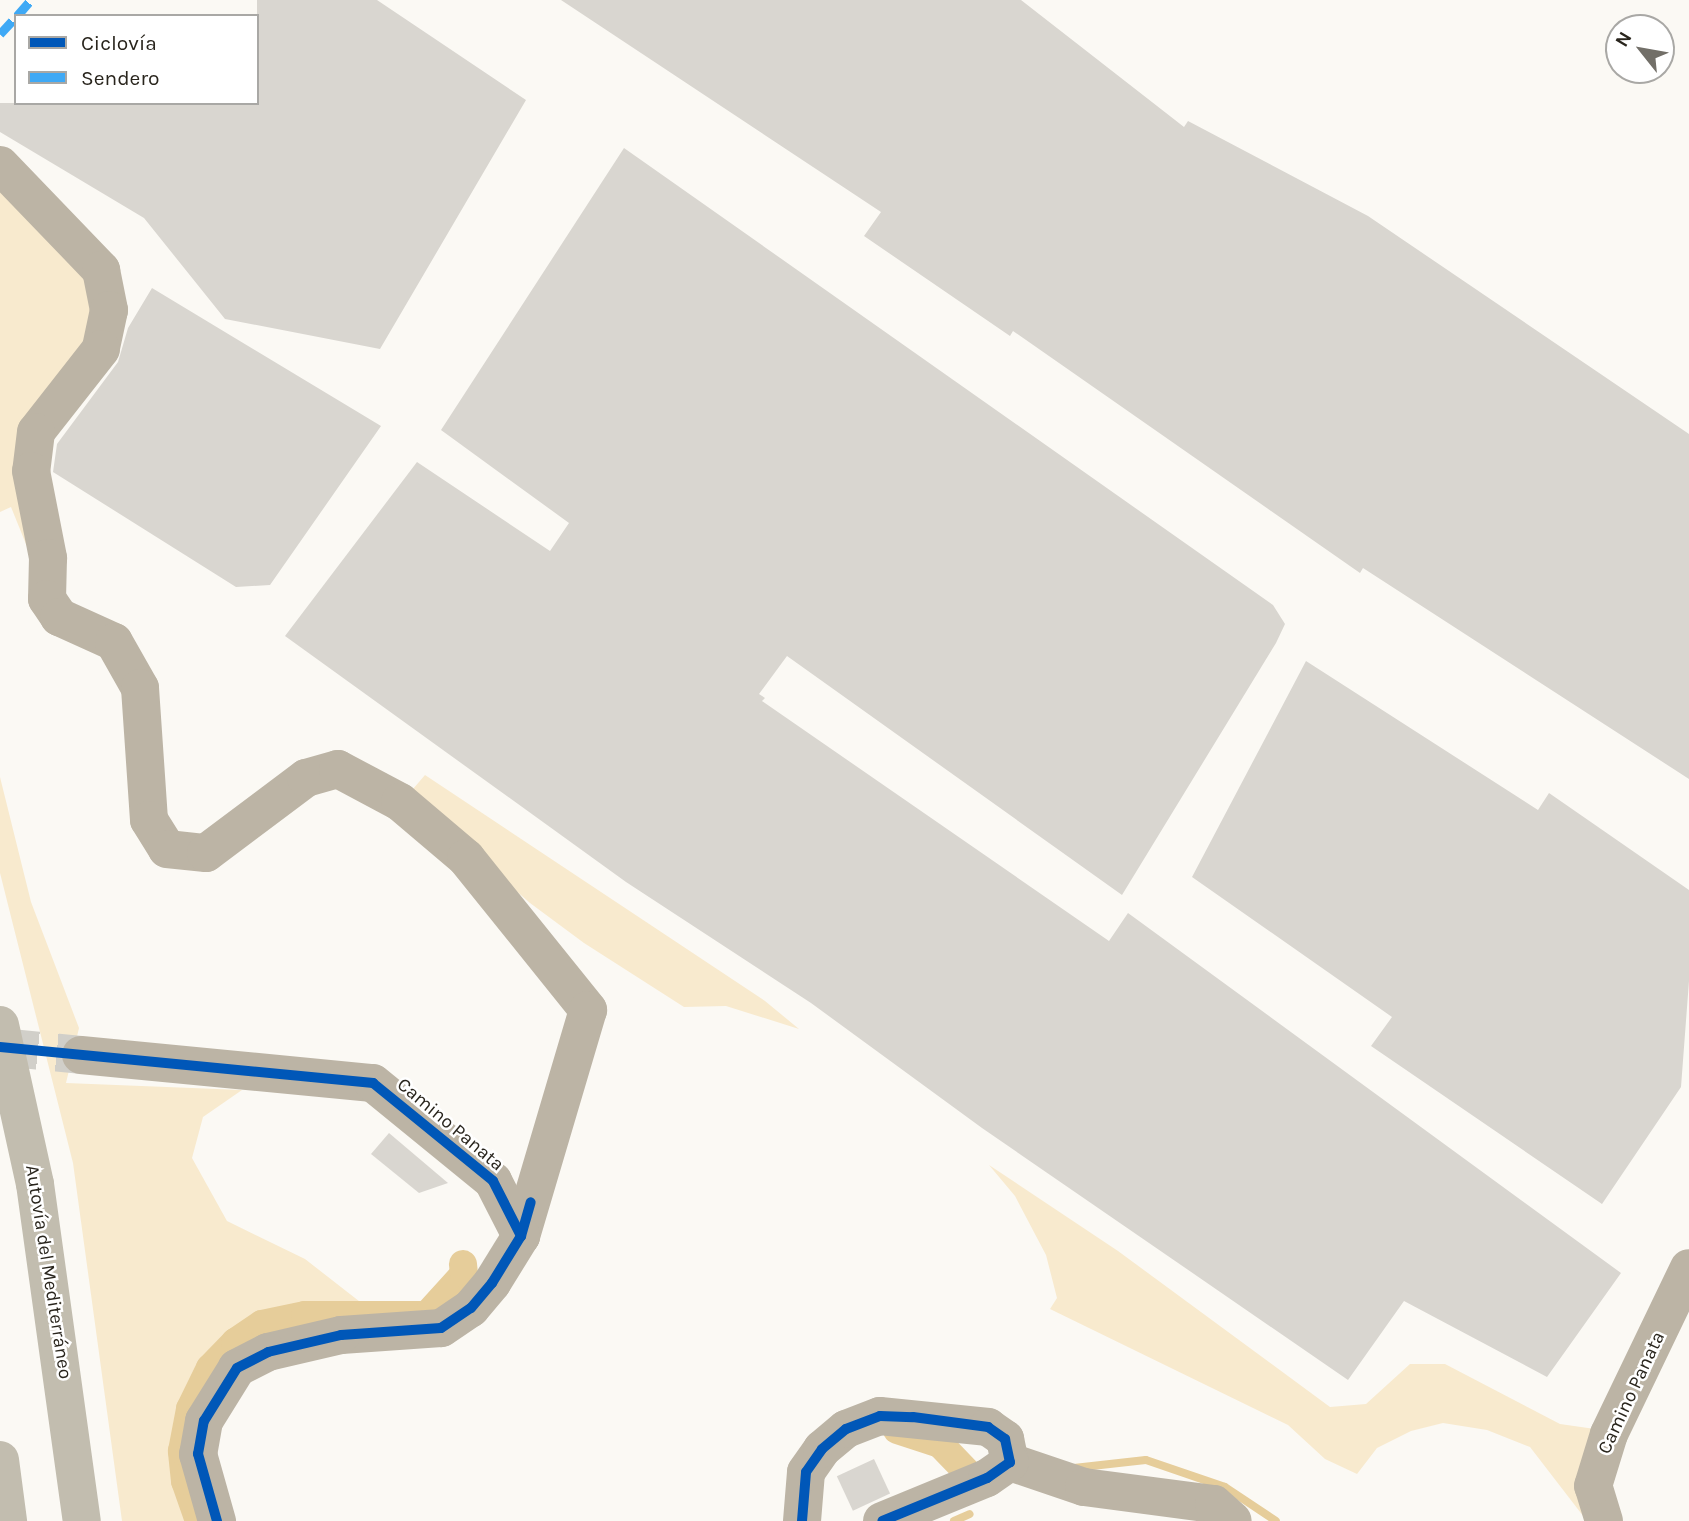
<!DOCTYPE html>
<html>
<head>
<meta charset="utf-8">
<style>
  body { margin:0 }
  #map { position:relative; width:1689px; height:1521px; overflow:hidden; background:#fbf9f4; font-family:Karla,sans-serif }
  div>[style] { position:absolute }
  .green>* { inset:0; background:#f8eace }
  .stream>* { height:8px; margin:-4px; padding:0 4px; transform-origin:4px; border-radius:4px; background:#e6cd9a }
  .canal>* { height:28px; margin:-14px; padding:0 14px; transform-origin:14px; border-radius:14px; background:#e6cd9a }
  .building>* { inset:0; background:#d9d6d0; transform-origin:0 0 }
  .minor-tunnel>* { height:38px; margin-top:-19px; transform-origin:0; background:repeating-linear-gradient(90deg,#d1cfc9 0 38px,transparent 0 57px) }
  .minor>* { height:38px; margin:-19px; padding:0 19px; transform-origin:19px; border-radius:19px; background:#bcb4a5 }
  .highway>* { height:38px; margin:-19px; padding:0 19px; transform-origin:19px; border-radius:19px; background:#c2bdaf }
  .quiet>* { height:9px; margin-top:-4.5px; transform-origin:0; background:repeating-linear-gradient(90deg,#3fa9f5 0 18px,transparent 0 27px) }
  .cycleway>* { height:10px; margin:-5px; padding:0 5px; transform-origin:5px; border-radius:5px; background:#0057b8 }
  span { translate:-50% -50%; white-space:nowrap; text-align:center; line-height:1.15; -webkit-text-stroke:5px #fff; paint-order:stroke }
  .street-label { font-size:19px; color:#29251d }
  .legend { position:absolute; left:14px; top:14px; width:245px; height:91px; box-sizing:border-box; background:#fff; border:2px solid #a9a8a5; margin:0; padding:9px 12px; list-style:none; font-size:21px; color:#29251d }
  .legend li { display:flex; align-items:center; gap:14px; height:35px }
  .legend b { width:35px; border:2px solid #a9a8a5 }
  .north { position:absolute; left:1605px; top:14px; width:70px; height:70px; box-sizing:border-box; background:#fff; border:2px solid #a9a8a5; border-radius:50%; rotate:301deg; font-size:19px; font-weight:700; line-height:28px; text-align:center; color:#29251d }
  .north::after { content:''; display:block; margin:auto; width:24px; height:32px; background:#726f68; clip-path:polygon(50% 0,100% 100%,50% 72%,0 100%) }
</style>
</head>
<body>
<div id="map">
  <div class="green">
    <div style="clip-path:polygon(0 188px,82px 273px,93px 291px,87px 340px,56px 391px,32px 559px,11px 507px,0 512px)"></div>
    <div style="clip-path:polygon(425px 775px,765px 1001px,799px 1029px,726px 1006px,684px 1007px,584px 943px,530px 903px,407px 796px)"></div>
    <div style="clip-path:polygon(0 777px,31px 902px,79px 1028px,66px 1083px,242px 1090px,203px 1117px,192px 1158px,227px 1221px,305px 1259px,382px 1319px,275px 1326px,253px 1336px,217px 1367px,205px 1521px,122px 1521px,73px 1163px,0 873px)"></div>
    <div style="clip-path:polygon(989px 1165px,1118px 1251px,1330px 1407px,1366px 1404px,1410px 1364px,1445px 1364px,1560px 1424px,1595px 1429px,1587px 1521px,1530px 1447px,1487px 1430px,1443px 1423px,1411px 1431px,1377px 1448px,1357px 1474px,1325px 1459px,1288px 1425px,1050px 1309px,1057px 1298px,1046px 1255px,1015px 1196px)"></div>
  </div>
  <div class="stream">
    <div style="left:1074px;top:1468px;width:72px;rotate:-6.3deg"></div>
    <div style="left:1146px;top:1460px;width:83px;rotate:18.9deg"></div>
    <div style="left:1225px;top:1487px;width:61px;rotate:33.7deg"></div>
    <div style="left:954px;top:1521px;width:17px;rotate:-24deg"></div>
  </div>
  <div class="canal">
    <div style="left:897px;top:1430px;width:45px;rotate:18deg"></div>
    <div style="left:940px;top:1444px;width:37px;rotate:46deg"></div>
    <div style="left:199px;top:1521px;width:42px;rotate:-109.3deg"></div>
    <div style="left:185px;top:1481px;width:30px;rotate:-96deg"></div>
    <div style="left:182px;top:1451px;width:43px;rotate:-79.2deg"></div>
    <div style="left:190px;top:1409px;width:46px;rotate:-64deg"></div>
    <div style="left:210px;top:1368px;width:36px;rotate:-46deg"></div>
    <div style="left:235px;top:1342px;width:32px;rotate:-34deg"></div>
    <div style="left:262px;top:1324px;width:44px;rotate:-11.8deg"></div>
    <div style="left:305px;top:1315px;width:122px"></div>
    <div style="left:427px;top:1315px;width:55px;rotate:-47.9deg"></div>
    <div style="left:464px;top:1274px;width:10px;rotate:-96deg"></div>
  </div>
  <div class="building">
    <div style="clip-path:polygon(257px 0,377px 0,526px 100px,380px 349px,225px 319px,144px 218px,0 132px,0 103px,257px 103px)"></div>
    <div style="clip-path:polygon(561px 0,1021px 0,1184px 127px,1188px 121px,1368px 216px,1689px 434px,1689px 779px,1363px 568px,1360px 573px,1013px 331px,1010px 336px,864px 236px,881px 212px)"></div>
    <div style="clip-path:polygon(624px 148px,1273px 605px,1285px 624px,1276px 643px,1122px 895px,787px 656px,759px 694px,765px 698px,762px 701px,1109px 941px,1128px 913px,1621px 1273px,1547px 1377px,1404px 1301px,1348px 1380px,982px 1128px,811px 1003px,626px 882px,285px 636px,417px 462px,550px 551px,569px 523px,441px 430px)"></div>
    <div style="clip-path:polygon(152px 288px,381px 426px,270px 585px,236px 587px,53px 472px,57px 444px,118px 362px,128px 328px)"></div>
    <div style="clip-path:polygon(1306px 661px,1538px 810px,1549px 793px,1689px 890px,1689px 981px,1681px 1087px,1602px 1204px,1371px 1046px,1392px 1017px,1192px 877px)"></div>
    <div style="clip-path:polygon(389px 1133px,448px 1183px,419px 1193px,371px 1154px)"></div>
    <div style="left:874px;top:1459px;width:38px;height:41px;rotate:65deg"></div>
  </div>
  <div class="minor-tunnel">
    <div style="left:0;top:1047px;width:81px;rotate:5.6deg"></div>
  </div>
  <div class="minor">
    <div style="left:0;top:165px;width:146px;rotate:46.1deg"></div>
    <div style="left:101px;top:270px;width:41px;rotate:78.7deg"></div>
    <div style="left:109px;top:310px;width:40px;rotate:102deg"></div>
    <div style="left:101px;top:349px;width:105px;rotate:128.1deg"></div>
    <div style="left:36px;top:432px;width:39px;rotate:97deg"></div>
    <div style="left:31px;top:471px;width:89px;rotate:78.9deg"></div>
    <div style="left:48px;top:558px;width:41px;rotate:91.4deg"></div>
    <div style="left:47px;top:599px;width:22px;rotate:56deg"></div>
    <div style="left:59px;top:617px;width:60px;rotate:24.4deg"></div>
    <div style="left:114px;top:642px;width:53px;rotate:60.5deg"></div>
    <div style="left:140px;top:688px;width:132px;rotate:86.1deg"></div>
    <div style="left:149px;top:820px;width:34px;rotate:58deg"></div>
    <div style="left:167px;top:849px;width:39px;rotate:6deg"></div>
    <div style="left:206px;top:853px;width:125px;rotate:-36.9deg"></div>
    <div style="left:306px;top:778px;width:33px;rotate:-16deg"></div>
    <div style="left:338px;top:769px;width:70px;rotate:28deg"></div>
    <div style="left:400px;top:802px;width:87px;rotate:40.3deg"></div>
    <div style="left:466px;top:858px;width:195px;rotate:51.2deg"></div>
    <div style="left:588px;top:1010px;width:236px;rotate:106.5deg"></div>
    <div style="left:521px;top:1236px;width:55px;rotate:121.7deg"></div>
    <div style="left:492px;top:1283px;width:33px;rotate:130deg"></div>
    <div style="left:471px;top:1308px;width:36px;rotate:146deg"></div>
    <div style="left:441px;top:1328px;width:100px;rotate:176deg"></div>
    <div style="left:341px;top:1335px;width:75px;rotate:166.9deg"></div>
    <div style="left:268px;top:1352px;width:35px;rotate:153deg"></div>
    <div style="left:237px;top:1368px;width:62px;rotate:121.9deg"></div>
    <div style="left:204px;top:1421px;width:34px;rotate:100deg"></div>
    <div style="left:198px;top:1454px;width:70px;rotate:74.2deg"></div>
    <div style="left:81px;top:1055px;width:293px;rotate:5.5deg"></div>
    <div style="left:373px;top:1083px;width:155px;rotate:39.2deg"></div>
    <div style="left:493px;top:1181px;width:62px;rotate:63deg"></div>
    <div style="left:1010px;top:1462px;width:78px;rotate:18.7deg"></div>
    <div style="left:1084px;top:1487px;width:131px;rotate:7.5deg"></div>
    <div style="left:1214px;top:1504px;width:25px;rotate:42deg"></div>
    <div style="left:802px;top:1521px;width:49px;rotate:-85.3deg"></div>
    <div style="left:806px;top:1472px;width:28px;rotate:-55deg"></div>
    <div style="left:822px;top:1449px;width:31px;rotate:-40deg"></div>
    <div style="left:846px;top:1429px;width:36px;rotate:-21deg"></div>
    <div style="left:880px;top:1416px;width:109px;rotate:5.8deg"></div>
    <div style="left:988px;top:1427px;width:21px;rotate:35deg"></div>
    <div style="left:1005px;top:1439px;width:24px;rotate:78deg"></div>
    <div style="left:882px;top:1521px;width:113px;rotate:-22.3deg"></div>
    <div style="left:987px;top:1478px;width:28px;rotate:-35deg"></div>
    <div style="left:1604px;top:1521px;width:37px;rotate:-107deg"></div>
    <div style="left:1593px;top:1486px;width:54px;rotate:-72.9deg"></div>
    <div style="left:1609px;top:1434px;width:184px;rotate:-64.3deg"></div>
  </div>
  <div class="highway">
    <div style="left:0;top:1025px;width:163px;rotate:77.6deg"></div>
    <div style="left:35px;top:1184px;width:340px;rotate:82.1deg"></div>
    <div style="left:0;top:1460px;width:62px;rotate:82.5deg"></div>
  </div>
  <div class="quiet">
    <div style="left:17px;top:16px;width:21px;rotate:-49deg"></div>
    <div style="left:0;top:34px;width:23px;rotate:-47deg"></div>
  </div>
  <div class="cycleway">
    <div style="left:0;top:1047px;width:375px;rotate:5.5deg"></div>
    <div style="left:373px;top:1083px;width:155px;rotate:39.2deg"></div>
    <div style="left:493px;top:1181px;width:62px;rotate:63deg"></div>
    <div style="left:217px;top:1521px;width:70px;rotate:-105.8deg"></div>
    <div style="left:198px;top:1454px;width:34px;rotate:-80deg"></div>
    <div style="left:204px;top:1421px;width:62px;rotate:-58.1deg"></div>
    <div style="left:237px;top:1368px;width:35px;rotate:-27deg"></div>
    <div style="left:268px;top:1352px;width:75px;rotate:-13.1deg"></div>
    <div style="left:341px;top:1335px;width:100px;rotate:-4deg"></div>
    <div style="left:441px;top:1328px;width:36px;rotate:-34deg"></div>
    <div style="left:471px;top:1308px;width:33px;rotate:-50deg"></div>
    <div style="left:492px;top:1283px;width:55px;rotate:-58.3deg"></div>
    <div style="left:521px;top:1236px;width:35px;rotate:-74deg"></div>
    <div style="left:802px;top:1521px;width:49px;rotate:-85.3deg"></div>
    <div style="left:806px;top:1472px;width:28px;rotate:-55deg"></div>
    <div style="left:822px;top:1449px;width:31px;rotate:-40deg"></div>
    <div style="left:846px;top:1429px;width:36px;rotate:-21deg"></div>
    <div style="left:880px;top:1416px;width:33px;rotate:2deg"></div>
    <div style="left:913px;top:1417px;width:76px;rotate:7.6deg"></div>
    <div style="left:988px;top:1427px;width:21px;rotate:35deg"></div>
    <div style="left:1005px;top:1439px;width:24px;rotate:78deg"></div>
    <div style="left:1010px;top:1462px;width:28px;rotate:145deg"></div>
    <div style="left:987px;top:1478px;width:113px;rotate:157.7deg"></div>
  </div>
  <div class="street-label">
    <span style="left:450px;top:1125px;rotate:40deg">Camino Panata</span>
    <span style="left:48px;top:1272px;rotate:81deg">Autovía del Mediterráneo</span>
    <span style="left:1632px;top:1393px;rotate:-65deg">Camino Panata</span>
  </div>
  <ul class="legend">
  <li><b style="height:9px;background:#0057b8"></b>Ciclovía</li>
  <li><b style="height:9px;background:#3fa9f5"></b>Sendero</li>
  </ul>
  <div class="north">N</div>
</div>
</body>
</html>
